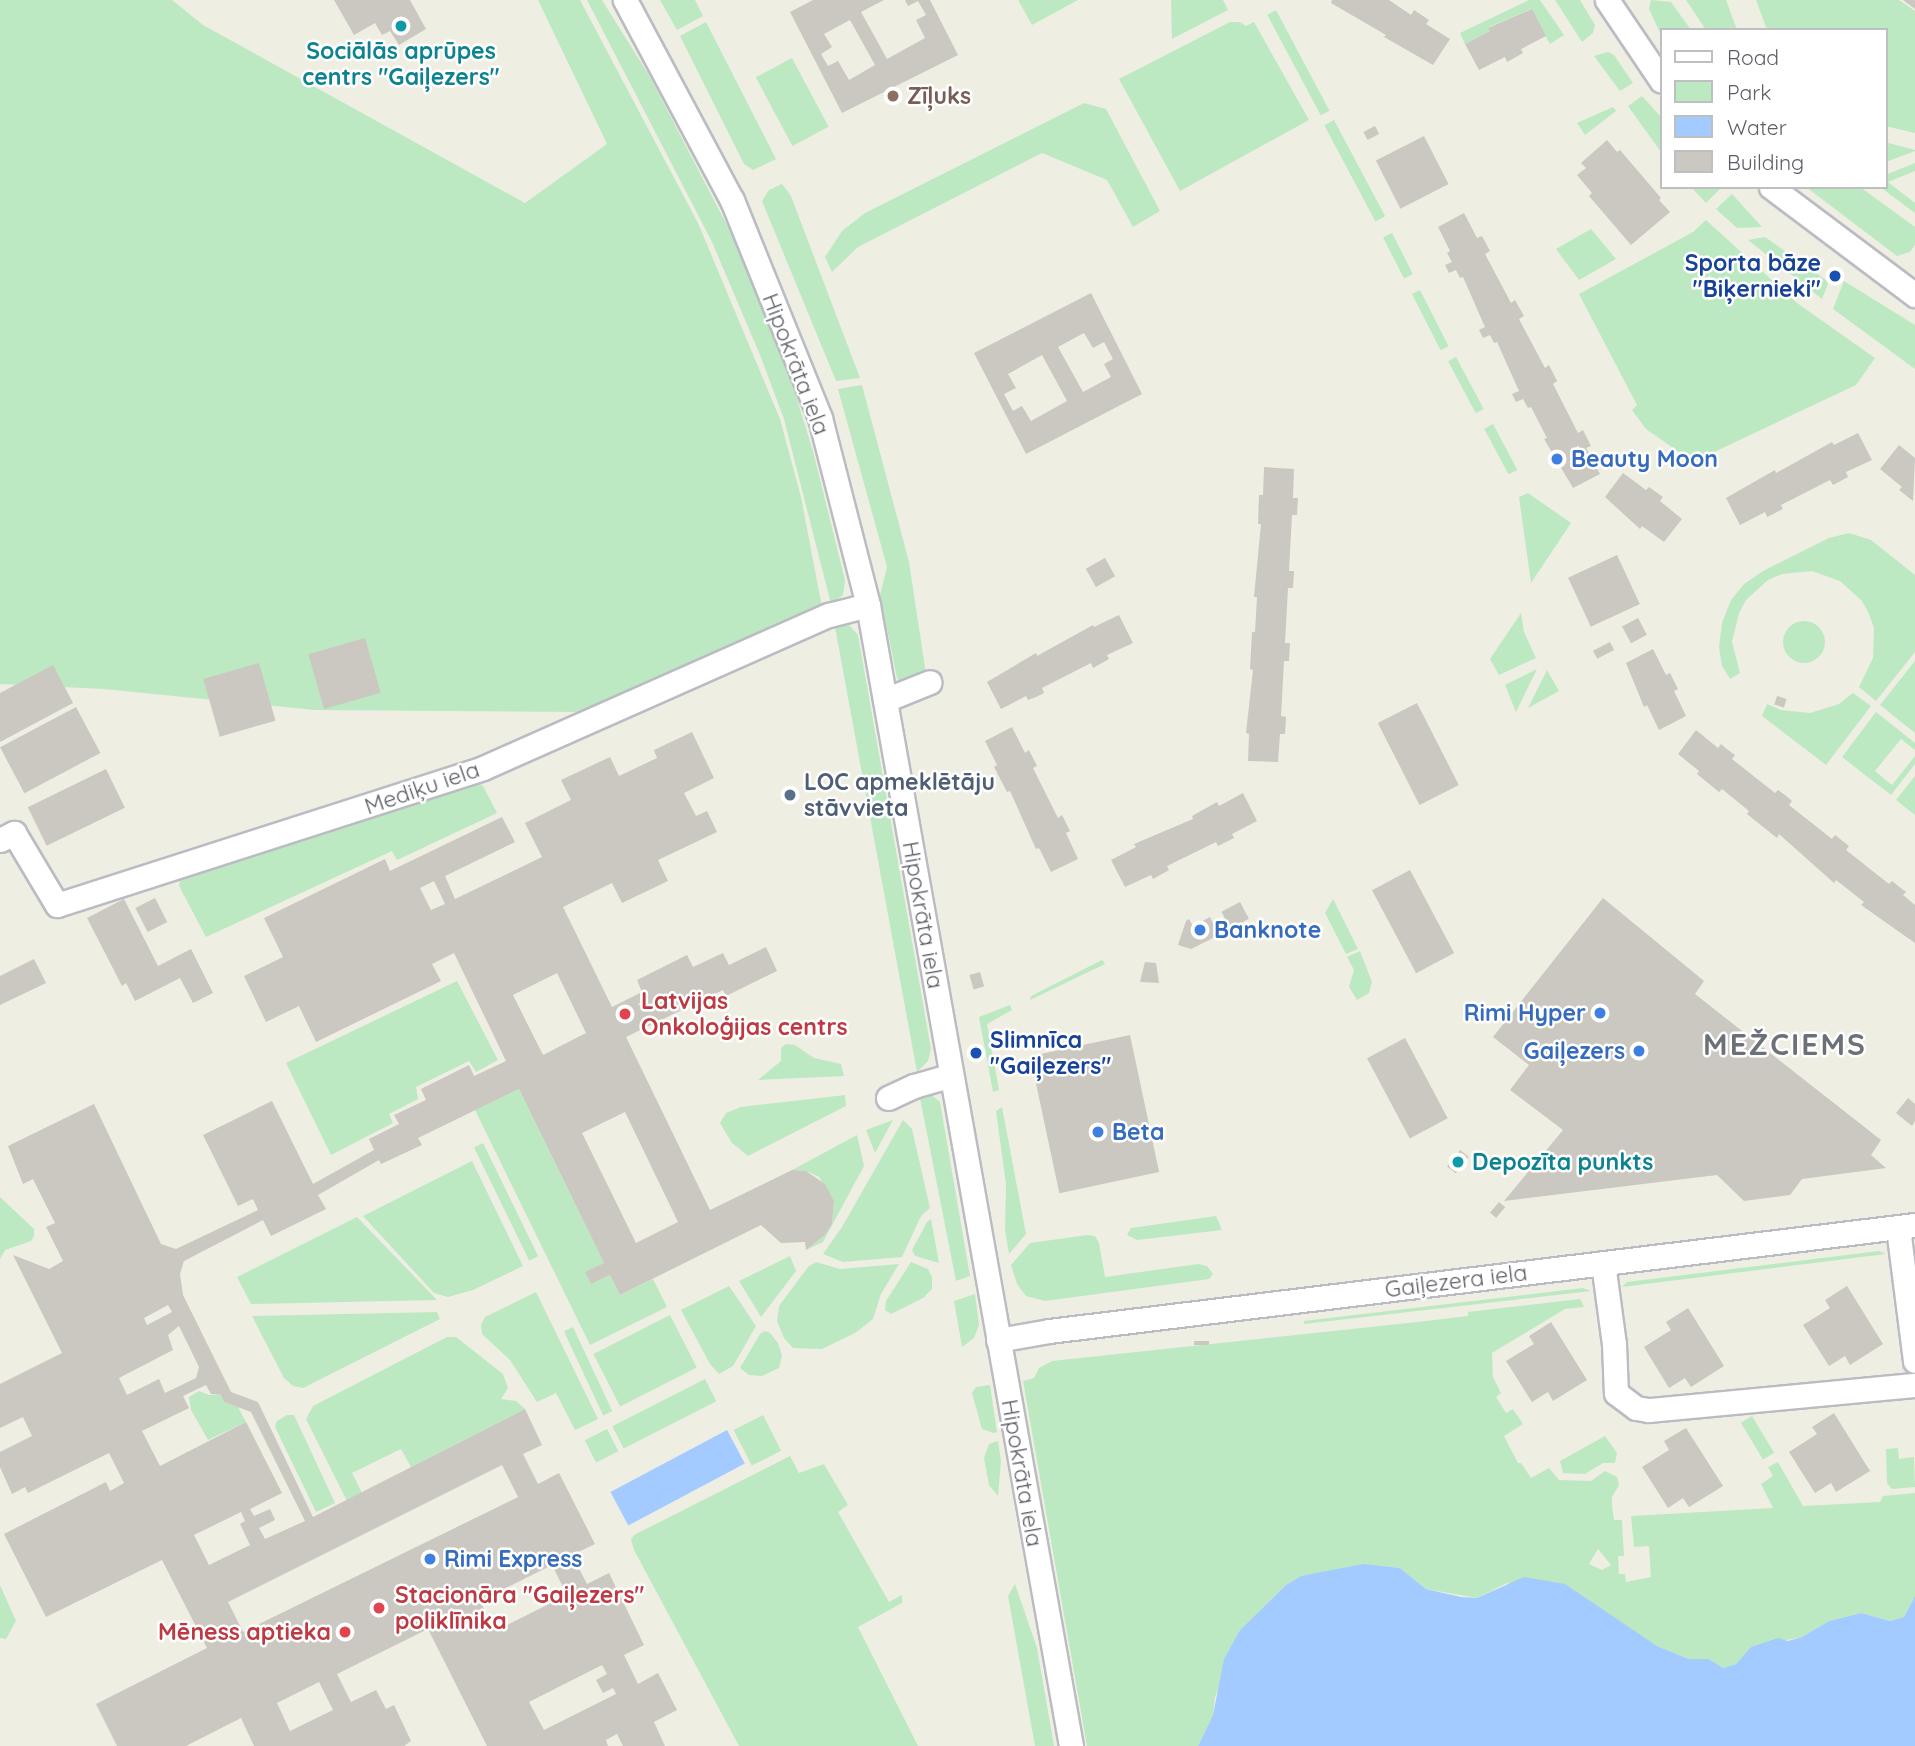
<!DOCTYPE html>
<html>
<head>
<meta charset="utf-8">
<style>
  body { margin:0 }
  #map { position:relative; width:1915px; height:1746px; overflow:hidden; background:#efeee3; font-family:Quicksand,sans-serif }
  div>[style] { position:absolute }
  .green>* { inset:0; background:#bde9c2; transform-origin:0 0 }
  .round { border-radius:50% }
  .water>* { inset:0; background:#a3cbff; transform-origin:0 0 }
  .building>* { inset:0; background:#cac8c0; transform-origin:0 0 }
  .roads { filter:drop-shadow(2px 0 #bbbcc3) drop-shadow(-2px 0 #bbbcc3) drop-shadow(0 2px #bbbcc3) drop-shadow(0 -2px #bbbcc3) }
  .minor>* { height:23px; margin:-11.5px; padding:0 11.5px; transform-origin:11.5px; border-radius:11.5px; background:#fff }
  .dots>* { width:19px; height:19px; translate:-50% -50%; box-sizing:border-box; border:4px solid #fff; border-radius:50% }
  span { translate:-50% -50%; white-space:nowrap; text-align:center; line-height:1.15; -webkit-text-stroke:5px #fff; paint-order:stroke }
  .culture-label { font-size:23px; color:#0d838f; font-weight:700 }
  .left { translate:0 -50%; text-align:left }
  .education-label { font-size:23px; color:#785e54; font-weight:700 }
  .transit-label { font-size:23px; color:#164399; font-weight:700 }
  .right { translate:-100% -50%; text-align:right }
  .street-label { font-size:23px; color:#5b5e65 }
  .shop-label { font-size:23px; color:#366cbe; font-weight:700 }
  .service-label { font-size:23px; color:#4e5e75; font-weight:700 }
  .health-label { font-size:23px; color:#be3a42; font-weight:700 }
  .district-label { font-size:30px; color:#6c7077; font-weight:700; letter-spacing:2px }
  .legend { position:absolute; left:1660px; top:28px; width:228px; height:161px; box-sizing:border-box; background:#fff; border:2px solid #bdbfc1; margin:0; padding:9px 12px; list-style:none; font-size:21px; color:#5b5e65 }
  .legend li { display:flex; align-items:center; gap:14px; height:35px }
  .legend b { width:35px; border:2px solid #bdbfc1 }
</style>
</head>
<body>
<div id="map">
  <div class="green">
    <div style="clip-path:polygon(0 0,172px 0,203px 25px,525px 203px,607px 144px,538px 0,580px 0,698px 223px,780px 419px,801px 497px,822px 607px,795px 615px,581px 712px,315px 710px,104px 689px,0 684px)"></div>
    <div style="clip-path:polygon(587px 0,602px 0,650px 77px,731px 233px,788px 370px,813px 451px,845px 580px,843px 595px,831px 604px,784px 419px,760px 355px,712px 242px)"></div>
    <div style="clip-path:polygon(660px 0,695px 0,703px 16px,677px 30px)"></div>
    <div style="clip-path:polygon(1018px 0,1078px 0,1032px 25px)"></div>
    <div style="clip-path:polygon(1171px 0,1223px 0,1228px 10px,1172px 39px)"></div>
    <div style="clip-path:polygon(1529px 0,1540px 0,1564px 35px,1550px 44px,1531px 9px,1489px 27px,1490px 31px,1465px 44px,1460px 33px)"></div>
    <div style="clip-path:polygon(1555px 0,1580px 0,1595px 25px,1593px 33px,1582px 42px)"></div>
    <div style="clip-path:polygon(1651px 0,1671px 2px,1691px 30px,1661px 30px,1661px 35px,1649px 9px)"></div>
    <div style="clip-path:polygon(1686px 0,1726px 0,1737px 30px,1706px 30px)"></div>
    <div style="clip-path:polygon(1756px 0,1899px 0,1915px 11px,1915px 133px,1885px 126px,1885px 30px,1767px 30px)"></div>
    <div style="left:1276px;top:10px;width:114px;height:10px;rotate:62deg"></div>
    <div style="clip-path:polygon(706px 22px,776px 159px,753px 170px,744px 164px,680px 36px)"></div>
    <div style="clip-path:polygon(1230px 22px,1240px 22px,1246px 26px,1254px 22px,1309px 120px,1180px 191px,1119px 79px)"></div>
    <div style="clip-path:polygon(1608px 52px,1614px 55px,1633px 83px,1620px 91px,1594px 56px)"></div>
    <div style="left:792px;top:58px;width:78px;height:41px;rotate:62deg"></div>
    <div style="clip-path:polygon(1642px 96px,1661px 117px,1661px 152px,1628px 106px)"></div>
    <div style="clip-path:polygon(1084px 103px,1106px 109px,1160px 211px,1133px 227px,1107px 180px,1042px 153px,858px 247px,832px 272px,825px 257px,842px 231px,865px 213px)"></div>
    <div style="clip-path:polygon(1613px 107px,1616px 111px,1585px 135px,1577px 123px)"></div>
    <div style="left:1334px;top:120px;width:109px;height:11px;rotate:62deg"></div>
    <div style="clip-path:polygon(1885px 142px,1915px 150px,1915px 151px,1886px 162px)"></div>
    <div style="clip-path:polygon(1915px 163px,1915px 171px,1888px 182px,1915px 203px,1915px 213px,1880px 187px,1885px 187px,1885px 175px)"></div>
    <div style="clip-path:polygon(782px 184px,791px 196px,860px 378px,836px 381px,762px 201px,769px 190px)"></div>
    <div style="clip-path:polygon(1691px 187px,1722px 187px,1706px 203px)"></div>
    <div style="clip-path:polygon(1806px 187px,1860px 187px,1915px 227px,1915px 245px,1910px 252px,1897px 256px)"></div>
    <div style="clip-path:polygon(1732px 194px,1762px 227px,1737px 228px,1716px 209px)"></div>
    <div style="clip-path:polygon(1706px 220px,1797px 303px,1875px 358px,1856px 385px,1693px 462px,1646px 429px,1632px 410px,1637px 405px,1579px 294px,1693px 232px)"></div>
    <div style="clip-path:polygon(1591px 229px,1616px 259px,1579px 280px,1556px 249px)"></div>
    <div style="left:1392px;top:233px;width:46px;height:10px;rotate:63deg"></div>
    <div style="clip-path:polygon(1765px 237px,1826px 280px,1828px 284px,1822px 299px,1748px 240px)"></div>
    <div style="clip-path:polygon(1844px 281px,1915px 325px,1915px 369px,1833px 309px)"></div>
    <div style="left:1420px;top:290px;width:63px;height:9px;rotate:63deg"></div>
    <div style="left:1456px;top:357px;width:59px;height:9px;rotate:62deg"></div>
    <div style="clip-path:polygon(862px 385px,909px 562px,926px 674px,902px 683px,897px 678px,880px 595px,887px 567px,838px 389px)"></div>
    <div style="left:1493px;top:424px;width:52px;height:10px;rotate:62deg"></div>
    <div style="clip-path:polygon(1528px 493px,1571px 523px,1531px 583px,1519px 497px)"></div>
    <div style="clip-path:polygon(1849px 533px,1871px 540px,1915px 575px,1915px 652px,1876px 701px,1859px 687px,1873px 658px,1874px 628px,1869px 614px,1862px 601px,1840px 581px,1812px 571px,1782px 574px,1768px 580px,1746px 600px,1739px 613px,1732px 642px,1740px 673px,1730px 679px,1722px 666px,1719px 647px,1722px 623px,1731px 600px,1744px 584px,1763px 571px,1829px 538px)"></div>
    <div style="clip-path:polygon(1521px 613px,1524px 632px,1536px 658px,1499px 675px,1490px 659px)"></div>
    <div class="round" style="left:1783px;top:621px;width:42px;height:42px"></div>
    <div style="clip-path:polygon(839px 623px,848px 624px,858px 635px,931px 1049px,928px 1061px,917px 1072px,835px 627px)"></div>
    <div style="clip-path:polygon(1915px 661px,1915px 733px,1880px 705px)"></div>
    <div style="clip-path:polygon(1537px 669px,1516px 712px,1505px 685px)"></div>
    <div style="clip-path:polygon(1547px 670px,1559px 691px,1528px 708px)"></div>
    <div style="clip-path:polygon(1853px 693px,1871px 706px,1826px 765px,1762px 716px,1767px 704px,1781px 710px,1810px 713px,1839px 704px)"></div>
    <div style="clip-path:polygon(1876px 712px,1915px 743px,1915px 750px,1901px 739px,1875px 771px,1892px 785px,1915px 756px,1915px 764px,1891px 795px,1842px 757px)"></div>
    <div style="clip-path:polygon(1915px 776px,1915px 815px,1896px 800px)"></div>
    <div style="clip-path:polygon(474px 780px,483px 786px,497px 813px,397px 860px,392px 851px,206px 937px,179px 886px,182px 871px)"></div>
    <div style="clip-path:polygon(1333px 899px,1358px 949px,1346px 954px,1325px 913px)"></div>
    <div style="clip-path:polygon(1360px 951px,1372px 982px,1369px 993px,1357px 1000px,1349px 987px,1354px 970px,1347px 957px)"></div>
    <div style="clip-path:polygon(1102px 960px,1105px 964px,1030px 1000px,1031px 996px)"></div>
    <div style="clip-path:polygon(457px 981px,498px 1060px,476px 1072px,469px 1061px,416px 1087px,418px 1099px,389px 1114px,393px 1123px,331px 1155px,286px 1063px)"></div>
    <div style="clip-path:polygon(1010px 1005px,1012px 1010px,987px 1024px,999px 1090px,993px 1092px,979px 1017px)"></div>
    <div style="clip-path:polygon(786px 1044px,795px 1045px,814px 1058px,841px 1064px,844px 1076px,758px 1080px,781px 1061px,781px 1048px)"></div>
    <div style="clip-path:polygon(519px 1089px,604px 1263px,586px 1272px,591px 1284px,610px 1275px,620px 1295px,653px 1279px,667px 1307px,590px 1345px,475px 1110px)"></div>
    <div style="clip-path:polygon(930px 1094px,940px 1102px,970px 1276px,956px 1281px,920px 1098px)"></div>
    <div style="clip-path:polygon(845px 1095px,846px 1106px,748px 1156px,732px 1143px,720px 1123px,726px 1113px,741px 1107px)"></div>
    <div style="clip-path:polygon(1002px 1107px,1026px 1234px,1009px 1254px,1005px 1230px,1006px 1184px,996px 1111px)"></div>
    <div style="clip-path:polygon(893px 1120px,875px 1153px,866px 1130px)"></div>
    <div style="clip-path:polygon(903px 1120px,912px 1129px,930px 1208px,921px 1216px,902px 1257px,843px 1262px,823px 1254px,842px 1227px)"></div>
    <div style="clip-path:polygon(857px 1135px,864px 1166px,823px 1242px,806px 1250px,825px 1235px,832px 1224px,834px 1201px,819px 1177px,806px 1171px,792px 1170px)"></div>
    <div style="left:483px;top:1143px;width:126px;height:10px;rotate:64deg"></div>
    <div style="clip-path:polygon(472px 1161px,523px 1266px,473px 1290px,448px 1297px,434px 1293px,363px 1216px)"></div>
    <div style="clip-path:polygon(0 1197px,34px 1229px,34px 1236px,31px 1241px,5px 1250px,0 1259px)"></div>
    <div style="clip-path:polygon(1216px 1216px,1222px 1230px,1137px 1240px,1127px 1235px,1131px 1228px)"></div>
    <div style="clip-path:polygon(357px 1217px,437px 1300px,251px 1304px,237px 1277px)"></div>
    <div style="clip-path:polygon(931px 1219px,939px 1263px,915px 1256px,912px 1250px,927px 1222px)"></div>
    <div style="clip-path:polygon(1087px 1235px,1095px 1236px,1099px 1243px,1105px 1277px,1198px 1264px,1207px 1266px,1213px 1274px,1209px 1279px,1045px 1301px,1026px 1296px,1017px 1284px,1011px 1265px,1030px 1243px)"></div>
    <div style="clip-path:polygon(1879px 1251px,1886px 1254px,1622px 1287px,1627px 1282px)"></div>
    <div style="clip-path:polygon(790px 1256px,796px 1271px,761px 1317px,739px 1281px)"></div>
    <div style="clip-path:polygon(816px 1262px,840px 1269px,899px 1264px,881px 1294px,873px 1319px,855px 1333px,822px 1349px,793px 1348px,784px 1338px,777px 1321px,779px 1306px,808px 1267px)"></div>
    <div style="clip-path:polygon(911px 1262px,928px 1269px,932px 1277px,932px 1289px,923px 1298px,891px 1314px,885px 1310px,886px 1301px)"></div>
    <div style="clip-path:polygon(729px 1286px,756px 1326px,733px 1366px,719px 1374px,710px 1364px,681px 1310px)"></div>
    <div style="clip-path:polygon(1583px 1288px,1591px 1291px,1304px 1324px,1304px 1321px)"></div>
    <div style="clip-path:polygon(536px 1292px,598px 1419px,575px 1430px,556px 1393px,537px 1402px,510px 1360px,482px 1334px,481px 1325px,485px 1317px)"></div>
    <div style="clip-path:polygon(975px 1294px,979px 1325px,974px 1338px,962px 1347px,954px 1301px)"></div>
    <div style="clip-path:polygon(evenodd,1580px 1299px,1584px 1307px,1565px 1309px,1492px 1353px,1493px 1377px,1501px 1393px,1496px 1397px,1506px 1413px,1513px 1409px,1523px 1424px,1504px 1436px,1518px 1463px,1521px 1463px,1531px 1478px,1549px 1468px,1559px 1480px,1591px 1481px,1605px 1471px,1617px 1477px,1619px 1485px,1612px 1497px,1612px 1505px,1614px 1520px,1622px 1520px,1624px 1556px,1618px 1556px,1619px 1574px,1625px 1574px,1626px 1582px,1651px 1577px,1649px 1546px,1634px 1547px,1631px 1516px,1773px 1508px,1761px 1484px,1773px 1476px,1768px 1467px,1778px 1462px,1803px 1506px,1880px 1502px,1883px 1496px,1915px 1493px,1915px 1596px,1904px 1617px,1890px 1621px,1861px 1613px,1829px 1621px,1802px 1637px,1751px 1647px,1736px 1664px,1723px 1668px,1709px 1659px,1689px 1659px,1657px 1646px,1617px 1621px,1507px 1583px,1477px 1598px,1426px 1589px,1400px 1568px,1380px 1566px,1301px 1576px,1286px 1585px,1240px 1630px,1215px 1697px,1213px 1715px,1198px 1746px,1087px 1746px,1023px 1381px,1034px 1378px,1039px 1368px,1052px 1361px,1417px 1322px,1468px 1316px,1468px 1312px,1580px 1299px,1598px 1549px,1611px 1565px,1602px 1570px,1589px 1564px,1598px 1549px)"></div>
    <div style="clip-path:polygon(437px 1312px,440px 1319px,303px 1388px,293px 1386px,284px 1378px,252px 1316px)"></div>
    <div style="left:670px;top:1315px;width:59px;height:86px;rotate:63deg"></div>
    <div style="left:573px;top:1327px;width:93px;height:10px;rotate:65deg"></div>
    <div style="clip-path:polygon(765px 1331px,770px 1333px,778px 1343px,782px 1356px,779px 1368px,762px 1376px,749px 1375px,740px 1368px,760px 1334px)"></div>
    <div style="clip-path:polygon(447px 1337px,456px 1337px,503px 1374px,508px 1388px,501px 1399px,516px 1401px,525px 1409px,411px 1467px,401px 1449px,352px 1473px,362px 1493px,347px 1501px,306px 1419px,313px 1406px)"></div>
    <div style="left:705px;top:1379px;width:25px;height:104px;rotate:63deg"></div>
    <div style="clip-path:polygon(990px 1385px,997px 1432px,994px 1433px,982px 1429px,972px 1393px,976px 1387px)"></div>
    <div style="clip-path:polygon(199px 1391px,209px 1395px,220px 1394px,224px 1402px,238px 1407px,246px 1422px,208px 1440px,191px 1410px,189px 1397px)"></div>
    <div style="clip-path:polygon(287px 1415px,294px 1415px,335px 1503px,316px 1512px,275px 1427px,277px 1421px)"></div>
    <div style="left:763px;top:1415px;width:40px;height:33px;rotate:63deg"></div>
    <div style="left:1752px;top:1416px;width:43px;height:13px;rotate:59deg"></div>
    <div style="left:607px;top:1429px;width:25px;height:25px;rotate:63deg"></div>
    <div style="clip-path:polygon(1605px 1436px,1617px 1453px,1615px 1463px,1603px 1463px,1585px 1474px,1563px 1473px,1560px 1461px)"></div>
    <div style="clip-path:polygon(998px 1441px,1001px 1461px,998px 1496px,989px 1485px,984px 1458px,989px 1444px)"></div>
    <div style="clip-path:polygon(1898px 1448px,1899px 1459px,1914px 1457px,1915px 1487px,1892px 1489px,1887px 1483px,1886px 1449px)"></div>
    <div style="clip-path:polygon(790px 1456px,799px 1473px,824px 1464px,848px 1505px,838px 1512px,889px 1602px,902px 1595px,902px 1603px,858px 1627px,918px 1746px,739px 1746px,634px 1550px,631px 1540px,634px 1535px)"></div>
    <div style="clip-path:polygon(1015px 1584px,1037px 1648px,1054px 1746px,1035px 1746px,1008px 1596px)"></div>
    <div style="clip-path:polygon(0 1585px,16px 1621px,6px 1639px,0 1638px)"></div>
  </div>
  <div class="water">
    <div style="left:727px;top:1430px;width:38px;height:132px;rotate:62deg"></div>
    <div style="clip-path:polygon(1363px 1564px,1400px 1568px,1426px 1589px,1461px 1597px,1477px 1598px,1524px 1577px,1565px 1584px,1657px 1646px,1689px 1659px,1709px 1659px,1723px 1668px,1736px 1664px,1751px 1647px,1778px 1638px,1788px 1641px,1802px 1637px,1829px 1621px,1861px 1613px,1890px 1621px,1904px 1617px,1915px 1596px,1915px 1746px,1198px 1746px,1213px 1715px,1224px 1659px,1240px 1630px,1286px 1585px,1301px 1576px)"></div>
  </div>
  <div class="building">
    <div style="clip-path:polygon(334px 0,410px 0,426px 29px,399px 45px,390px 31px,382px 35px,375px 23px,354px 35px)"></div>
    <div style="clip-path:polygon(evenodd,813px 0,884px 0,861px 12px,887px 59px,925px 38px,916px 20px,926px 15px,918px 1px,908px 6px,905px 0,930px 0,958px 55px,842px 113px,790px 12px,813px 0,850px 20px,875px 65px,849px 80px,838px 61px,828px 66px,821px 54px,832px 47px,824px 34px,850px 20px)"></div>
    <div style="clip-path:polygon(1332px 0,1389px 0,1411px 15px,1414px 10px,1429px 20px,1426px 24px,1450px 39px,1433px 65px,1384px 37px,1386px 35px,1331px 3px)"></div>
    <div style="clip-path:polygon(1903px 0,1915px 0,1915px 9px)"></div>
    <div style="clip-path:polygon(1532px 9px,1546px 36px,1521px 49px,1523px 53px,1507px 62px,1505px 57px,1479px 70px,1465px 44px,1490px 31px,1488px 28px)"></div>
    <div style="left:1375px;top:126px;width:9px;height:13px;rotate:63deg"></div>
    <div style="left:1424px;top:136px;width:54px;height:54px;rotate:63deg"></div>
    <div style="clip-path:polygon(1607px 140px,1617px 152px,1620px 150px,1661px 198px,1659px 200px,1670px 212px,1631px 245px,1589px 196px,1592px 193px,1577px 175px,1586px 168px,1581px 163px)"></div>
    <div style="clip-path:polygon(1464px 213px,1477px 238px,1482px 236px,1490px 251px,1485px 254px,1511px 303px,1515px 300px,1524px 316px,1519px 319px,1545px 368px,1549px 365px,1557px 381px,1553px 384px,1578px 433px,1583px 430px,1591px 446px,1586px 448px,1600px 474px,1573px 488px,1544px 439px,1547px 438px,1531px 407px,1528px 408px,1523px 399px,1516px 402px,1512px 394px,1519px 391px,1497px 342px,1494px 343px,1490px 335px,1483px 338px,1479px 330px,1485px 327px,1463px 277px,1460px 278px,1456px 270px,1449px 273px,1445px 265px,1452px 262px,1447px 253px,1450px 251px,1438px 227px)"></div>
    <div style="clip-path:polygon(evenodd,1091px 293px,1142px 394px,1026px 454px,974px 353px,1091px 293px,1084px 333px,1093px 348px,1104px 342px,1113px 359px,1104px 364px,1111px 377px,1083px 392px,1058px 347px,1084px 333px,1091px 293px,1042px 355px,1067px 401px,1031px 421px,1022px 406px,1013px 411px,1004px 394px,1016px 388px,1008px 374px,1042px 355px)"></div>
    <div style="clip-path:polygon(1858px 433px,1872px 460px,1846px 472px,1848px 477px,1833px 485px,1830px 480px,1781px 505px,1783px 509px,1767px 517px,1765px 512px,1740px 525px,1726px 498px,1775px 470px,1776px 473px,1832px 442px,1834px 445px)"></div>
    <div style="clip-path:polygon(1899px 445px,1915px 458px,1913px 501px,1899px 490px,1902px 487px,1880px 469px)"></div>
    <div style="clip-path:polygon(1264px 467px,1294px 469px,1293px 498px,1298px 498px,1297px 515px,1292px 515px,1289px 571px,1294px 571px,1293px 588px,1288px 588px,1285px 643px,1290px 643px,1289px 661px,1284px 661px,1281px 716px,1286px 717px,1285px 734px,1280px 734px,1278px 762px,1248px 761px,1249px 734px,1246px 733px,1253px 670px,1250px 669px,1252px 632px,1255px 632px,1257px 597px,1254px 597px,1261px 524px,1258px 524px,1259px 495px,1263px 495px)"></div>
    <div style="clip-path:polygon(1623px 473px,1646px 490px,1649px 487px,1663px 497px,1660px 501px,1682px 519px,1664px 542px,1642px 526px,1640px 529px,1605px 497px)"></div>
    <div style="left:1617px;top:555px;width:54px;height:54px;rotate:65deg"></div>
    <div style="left:1105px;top:558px;width:21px;height:22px;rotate:61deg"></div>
    <div style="clip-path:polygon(1119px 615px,1133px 643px,1107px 655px,1109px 659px,1093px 668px,1091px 663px,1042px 688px,1044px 693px,1036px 697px,1028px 700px,1026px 696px,1001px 709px,987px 682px,1036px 653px,1037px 656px,1093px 625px,1094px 627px)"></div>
    <div style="left:1638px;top:618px;width:19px;height:18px;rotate:62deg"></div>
    <div style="left:365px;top:638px;width:57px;height:59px;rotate:74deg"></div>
    <div style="left:1610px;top:642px;width:9px;height:19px;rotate:63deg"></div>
    <div style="clip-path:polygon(1653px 649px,1666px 675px,1670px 673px,1678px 689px,1674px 691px,1686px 716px,1659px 730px,1647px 705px,1644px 707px,1626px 663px)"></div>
    <div style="left:259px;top:663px;width:60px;height:58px;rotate:74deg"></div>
    <div style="clip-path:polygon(53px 665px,73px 703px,0 742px,0 693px)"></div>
    <div style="left:1777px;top:696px;width:10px;height:9px;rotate:17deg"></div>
    <div style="left:1417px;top:703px;width:92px;height:44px;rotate:63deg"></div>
    <div style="left:76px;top:707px;width:52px;height:86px;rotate:62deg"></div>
    <div style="clip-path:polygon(1012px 727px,1025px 753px,1029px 750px,1037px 766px,1033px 768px,1058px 818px,1062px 815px,1070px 831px,1066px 833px,1078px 859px,1051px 872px,1039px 848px,1036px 849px,1010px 791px,1007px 792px,994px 767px,997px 765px,985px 741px)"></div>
    <div style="clip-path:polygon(1696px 730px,1718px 748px,1721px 744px,1728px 750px,1735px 755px,1732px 759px,1775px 793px,1778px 790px,1785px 795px,1792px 801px,1789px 805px,1832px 839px,1835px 835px,1849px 846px,1846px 850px,1889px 884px,1892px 881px,1906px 892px,1903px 895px,1915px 905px,1915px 943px,1861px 905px,1864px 902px,1836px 880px,1834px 883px,1779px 834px,1777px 838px,1747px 814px,1749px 811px,1722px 789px,1719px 792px,1697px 774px,1699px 771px,1678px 754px)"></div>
    <div style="clip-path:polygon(evenodd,692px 732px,714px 778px,684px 793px,696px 816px,707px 811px,717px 832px,658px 860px,668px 881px,622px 903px,612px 883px,563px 907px,612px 1007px,642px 992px,637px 980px,687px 955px,693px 967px,723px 953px,729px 965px,766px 947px,777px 971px,726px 996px,723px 990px,626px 1037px,710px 1210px,792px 1170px,806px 1171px,825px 1184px,834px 1201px,832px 1224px,825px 1235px,806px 1250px,805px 1242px,781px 1243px,761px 1225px,620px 1295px,610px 1275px,591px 1284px,585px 1272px,604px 1263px,519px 1089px,418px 1138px,422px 1145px,381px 1164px,379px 1160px,318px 1195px,326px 1209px,271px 1236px,263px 1220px,184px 1261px,180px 1274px,183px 1295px,231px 1392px,258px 1402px,313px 1517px,525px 1409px,542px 1445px,523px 1454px,538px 1484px,559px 1473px,595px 1544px,572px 1555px,587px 1584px,609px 1573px,644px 1645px,624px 1655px,638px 1684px,658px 1673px,677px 1710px,654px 1722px,665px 1746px,623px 1746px,617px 1734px,606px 1740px,608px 1746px,487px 1746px,428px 1629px,337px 1674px,351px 1702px,376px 1690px,386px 1709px,394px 1705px,411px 1741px,404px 1746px,254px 1746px,241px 1718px,186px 1746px,117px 1746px,96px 1704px,207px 1648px,162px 1560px,46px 1617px,4px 1534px,106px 1482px,110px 1491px,124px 1483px,109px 1453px,28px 1493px,25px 1487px,12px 1494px,0 1467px,0 1452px,32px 1436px,23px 1417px,0 1428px,0 1384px,62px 1353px,13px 1255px,49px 1269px,63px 1261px,46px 1227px,55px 1223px,33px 1179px,23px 1184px,8px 1146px,94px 1104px,161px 1244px,176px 1249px,258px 1210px,253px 1199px,238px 1206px,203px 1135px,272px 1101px,313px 1184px,374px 1150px,369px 1139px,399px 1124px,394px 1115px,426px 1100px,421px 1089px,469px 1065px,474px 1076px,506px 1061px,454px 953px,432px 964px,441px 981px,316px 1042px,299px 1006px,266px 1022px,244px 976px,283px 957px,264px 918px,385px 859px,390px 871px,502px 817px,515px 842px,445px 876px,455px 899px,542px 857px,525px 823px,571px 800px,561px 780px,610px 757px,619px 776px,657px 758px,654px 750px,692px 732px,434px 881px,445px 904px,431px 910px,420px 888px,434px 881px,692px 732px,557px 973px,586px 1033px,543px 1055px,513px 995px,557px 973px,692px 732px,625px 1112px,678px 1222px,636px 1243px,582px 1133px,625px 1112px,692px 732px,168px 1305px,172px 1312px,147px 1325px,144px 1318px,168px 1305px,692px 732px,179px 1326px,199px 1367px,196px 1378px,165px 1393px,159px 1379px,127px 1395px,119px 1378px,173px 1350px,168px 1335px,179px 1326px,692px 732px,206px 1385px,211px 1394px,220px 1394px,224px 1402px,251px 1412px,305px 1521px,265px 1539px,259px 1528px,275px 1520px,270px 1509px,254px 1516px,250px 1509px,282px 1493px,246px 1422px,160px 1466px,142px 1431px,189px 1408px,183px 1396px,206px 1385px,692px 732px,502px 1465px,518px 1497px,243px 1632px,228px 1602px,502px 1465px,692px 732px,241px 1512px,245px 1521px,240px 1524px,250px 1545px,209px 1565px,194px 1535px,241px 1512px,692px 732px,552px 1565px,567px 1595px,495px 1631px,480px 1601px,552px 1565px,692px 732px,602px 1665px,607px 1674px,596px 1680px,603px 1693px,613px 1688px,616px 1694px,544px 1730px,529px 1702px,602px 1665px,692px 732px,319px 1682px,333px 1710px,290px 1731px,277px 1703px,319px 1682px)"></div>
    <div style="left:106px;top:769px;width:43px;height:87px;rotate:64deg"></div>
    <div style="clip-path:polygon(1243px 793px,1257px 821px,1232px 834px,1234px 838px,1218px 846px,1216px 842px,1167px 866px,1169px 870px,1153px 879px,1151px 875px,1125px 887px,1111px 860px,1136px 847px,1134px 844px,1193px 819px,1192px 816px,1217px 802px,1219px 806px)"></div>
    <div style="left:1410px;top:870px;width:94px;height:43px;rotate:62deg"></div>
    <div style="left:155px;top:898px;width:27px;height:22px;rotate:63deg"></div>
    <div style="clip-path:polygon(1603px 898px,1704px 981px,1695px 994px,1881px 1140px,1871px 1155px,1886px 1168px,1802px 1179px,1790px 1195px,1744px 1201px,1717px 1175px,1504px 1201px,1563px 1130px,1510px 1090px,1529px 1065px,1493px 1037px)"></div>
    <div style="clip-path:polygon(124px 899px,158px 966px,191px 949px,213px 993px,193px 1003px,180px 978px,135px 1001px,126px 983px,122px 986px,87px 918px)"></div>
    <div style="left:1240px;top:902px;width:19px;height:21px;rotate:62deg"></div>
    <div style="clip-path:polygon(1210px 917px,1219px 935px,1191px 949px,1178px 945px,1186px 921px,1189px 919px,1193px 926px)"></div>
    <div style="clip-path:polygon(34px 959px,46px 983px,0 1005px,0 976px)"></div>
    <div style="clip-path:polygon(1145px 962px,1156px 963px,1159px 983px,1140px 982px)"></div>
    <div style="left:980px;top:972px;width:15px;height:11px;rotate:74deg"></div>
    <div style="left:1130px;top:1035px;width:140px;height:102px;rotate:78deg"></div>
    <div style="left:1405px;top:1038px;width:91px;height:43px;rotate:62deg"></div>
    <div style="clip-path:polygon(1908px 1098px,1915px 1104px,1915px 1121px,1912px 1126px,1896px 1113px)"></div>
    <div style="left:1460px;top:1150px;width:11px;height:21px;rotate:38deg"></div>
    <div style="left:1499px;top:1202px;width:8px;height:14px;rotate:40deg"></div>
    <div style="clip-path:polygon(1847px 1286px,1883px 1344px,1850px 1365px,1845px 1356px,1829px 1366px,1803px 1325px,1830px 1308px,1825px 1300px)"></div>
    <div style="clip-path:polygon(1688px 1308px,1724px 1366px,1691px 1387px,1685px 1378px,1669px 1388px,1644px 1347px,1671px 1330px,1666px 1322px)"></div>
    <div style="clip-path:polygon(1551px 1322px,1587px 1380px,1553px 1401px,1548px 1392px,1532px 1402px,1506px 1361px,1534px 1344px,1529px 1336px)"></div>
    <div style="left:1209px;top:1341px;width:4px;height:15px;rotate:90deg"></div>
    <div style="clip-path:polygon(1834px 1413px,1870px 1471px,1836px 1492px,1831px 1483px,1815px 1493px,1789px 1452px,1817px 1434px,1812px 1427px)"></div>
    <div style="clip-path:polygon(1686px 1428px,1723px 1486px,1689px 1507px,1683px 1498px,1668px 1508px,1642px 1467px,1669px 1450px,1664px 1441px)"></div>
  </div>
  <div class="roads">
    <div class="minor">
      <div style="left:625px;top:0;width:227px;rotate:61.9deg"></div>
      <div style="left:732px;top:200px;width:235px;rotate:68deg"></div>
      <div style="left:820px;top:418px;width:193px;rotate:75.6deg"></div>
      <div style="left:868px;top:605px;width:1159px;rotate:79.91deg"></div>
      <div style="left:1607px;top:0;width:97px;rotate:56deg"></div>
      <div style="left:1771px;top:187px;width:180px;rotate:36.9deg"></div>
      <div style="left:885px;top:700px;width:48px;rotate:-21.8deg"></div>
      <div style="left:0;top:840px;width:16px;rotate:-27deg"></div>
      <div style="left:14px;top:833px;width:84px;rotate:59.2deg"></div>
      <div style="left:57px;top:905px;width:447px;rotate:-17.8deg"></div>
      <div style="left:483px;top:768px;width:378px;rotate:-23.9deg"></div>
      <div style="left:829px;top:615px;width:40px;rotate:-14.4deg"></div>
      <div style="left:888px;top:1098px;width:29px;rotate:-25deg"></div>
      <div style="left:914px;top:1086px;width:37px;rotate:-16deg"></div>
      <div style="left:1898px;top:1228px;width:134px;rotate:82.7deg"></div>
      <div style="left:1603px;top:1263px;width:82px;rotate:82.3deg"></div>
      <div style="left:1614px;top:1344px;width:49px;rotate:87.7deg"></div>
      <div style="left:1616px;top:1393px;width:25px;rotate:37deg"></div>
      <div style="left:1636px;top:1408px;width:13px;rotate:9deg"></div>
      <div style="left:1649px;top:1410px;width:267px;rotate:-5.4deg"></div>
      <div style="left:998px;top:1340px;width:52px;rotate:-10deg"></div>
      <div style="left:1049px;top:1331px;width:872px;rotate:-6.98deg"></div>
    </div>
  </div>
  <div class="dots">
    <div style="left:401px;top:26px;background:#0f9aa8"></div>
    <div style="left:893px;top:96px;background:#8d6e63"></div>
    <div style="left:1835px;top:276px;background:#1a4fb4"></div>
    <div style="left:1557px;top:459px;background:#3f7fe0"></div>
    <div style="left:790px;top:795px;background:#5c6f8a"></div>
    <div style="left:1200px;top:930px;background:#3f7fe0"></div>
    <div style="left:1600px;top:1013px;background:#3f7fe0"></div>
    <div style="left:625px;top:1014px;background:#e0444e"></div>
    <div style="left:1639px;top:1051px;background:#3f7fe0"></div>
    <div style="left:976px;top:1053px;background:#1a4fb4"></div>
    <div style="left:1098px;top:1132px;background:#3f7fe0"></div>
    <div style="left:1458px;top:1162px;background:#0f9aa8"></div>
    <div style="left:430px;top:1559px;background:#3f7fe0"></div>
    <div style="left:379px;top:1608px;background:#e0444e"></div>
    <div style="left:345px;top:1632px;background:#e0444e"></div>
  </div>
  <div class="culture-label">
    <span style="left:401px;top:64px">Sociālās aprūpes<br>centrs "Gaiļezers"</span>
    <span class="left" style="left:1472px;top:1162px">Depozīta punkts</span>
  </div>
  <div class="education-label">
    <span class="left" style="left:907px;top:96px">Zīļuks</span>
  </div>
  <div class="transit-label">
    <span class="right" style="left:1821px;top:276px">Sporta bāze<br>"Biķernieki"</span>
    <span class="left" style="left:990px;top:1053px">Slimnīca<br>"Gaiļezers"</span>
  </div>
  <div class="street-label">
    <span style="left:796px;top:364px;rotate:69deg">Hipokrāta iela</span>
    <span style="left:422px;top:788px;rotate:-19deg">Mediķu iela</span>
    <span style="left:923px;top:915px;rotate:80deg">Hipokrāta iela</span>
    <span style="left:1456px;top:1281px;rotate:-7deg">Gaiļezera iela</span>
    <span style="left:1022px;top:1473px;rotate:80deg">Hipokrāta iela</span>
  </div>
  <div class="shop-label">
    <span class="left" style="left:1571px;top:459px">Beauty Moon</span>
    <span class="left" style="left:1214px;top:930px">Banknote</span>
    <span class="right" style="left:1586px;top:1013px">Rimi Hyper</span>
    <span class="right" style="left:1625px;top:1051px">Gaiļezers</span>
    <span class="left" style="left:1112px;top:1132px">Beta</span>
    <span class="left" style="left:444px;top:1559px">Rimi Express</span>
  </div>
  <div class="service-label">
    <span class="left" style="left:804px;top:795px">LOC apmeklētāju<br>stāvvieta</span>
  </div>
  <div class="health-label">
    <span class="left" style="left:641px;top:1014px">Latvijas<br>Onkoloģijas centrs</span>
    <span class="left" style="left:395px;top:1608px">Stacionāra "Gaiļezers"<br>poliklīnika</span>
    <span class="right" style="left:331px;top:1632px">Mēness aptieka</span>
  </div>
  <div class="district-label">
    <span style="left:1785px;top:1044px">MEŽCIEMS</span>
  </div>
  <ul class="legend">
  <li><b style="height:9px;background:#fff"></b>Road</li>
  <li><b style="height:19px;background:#bde9c2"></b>Park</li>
  <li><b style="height:19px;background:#a3cbff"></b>Water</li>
  <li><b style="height:19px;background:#cac8c0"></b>Building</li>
  </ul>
</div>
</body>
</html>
